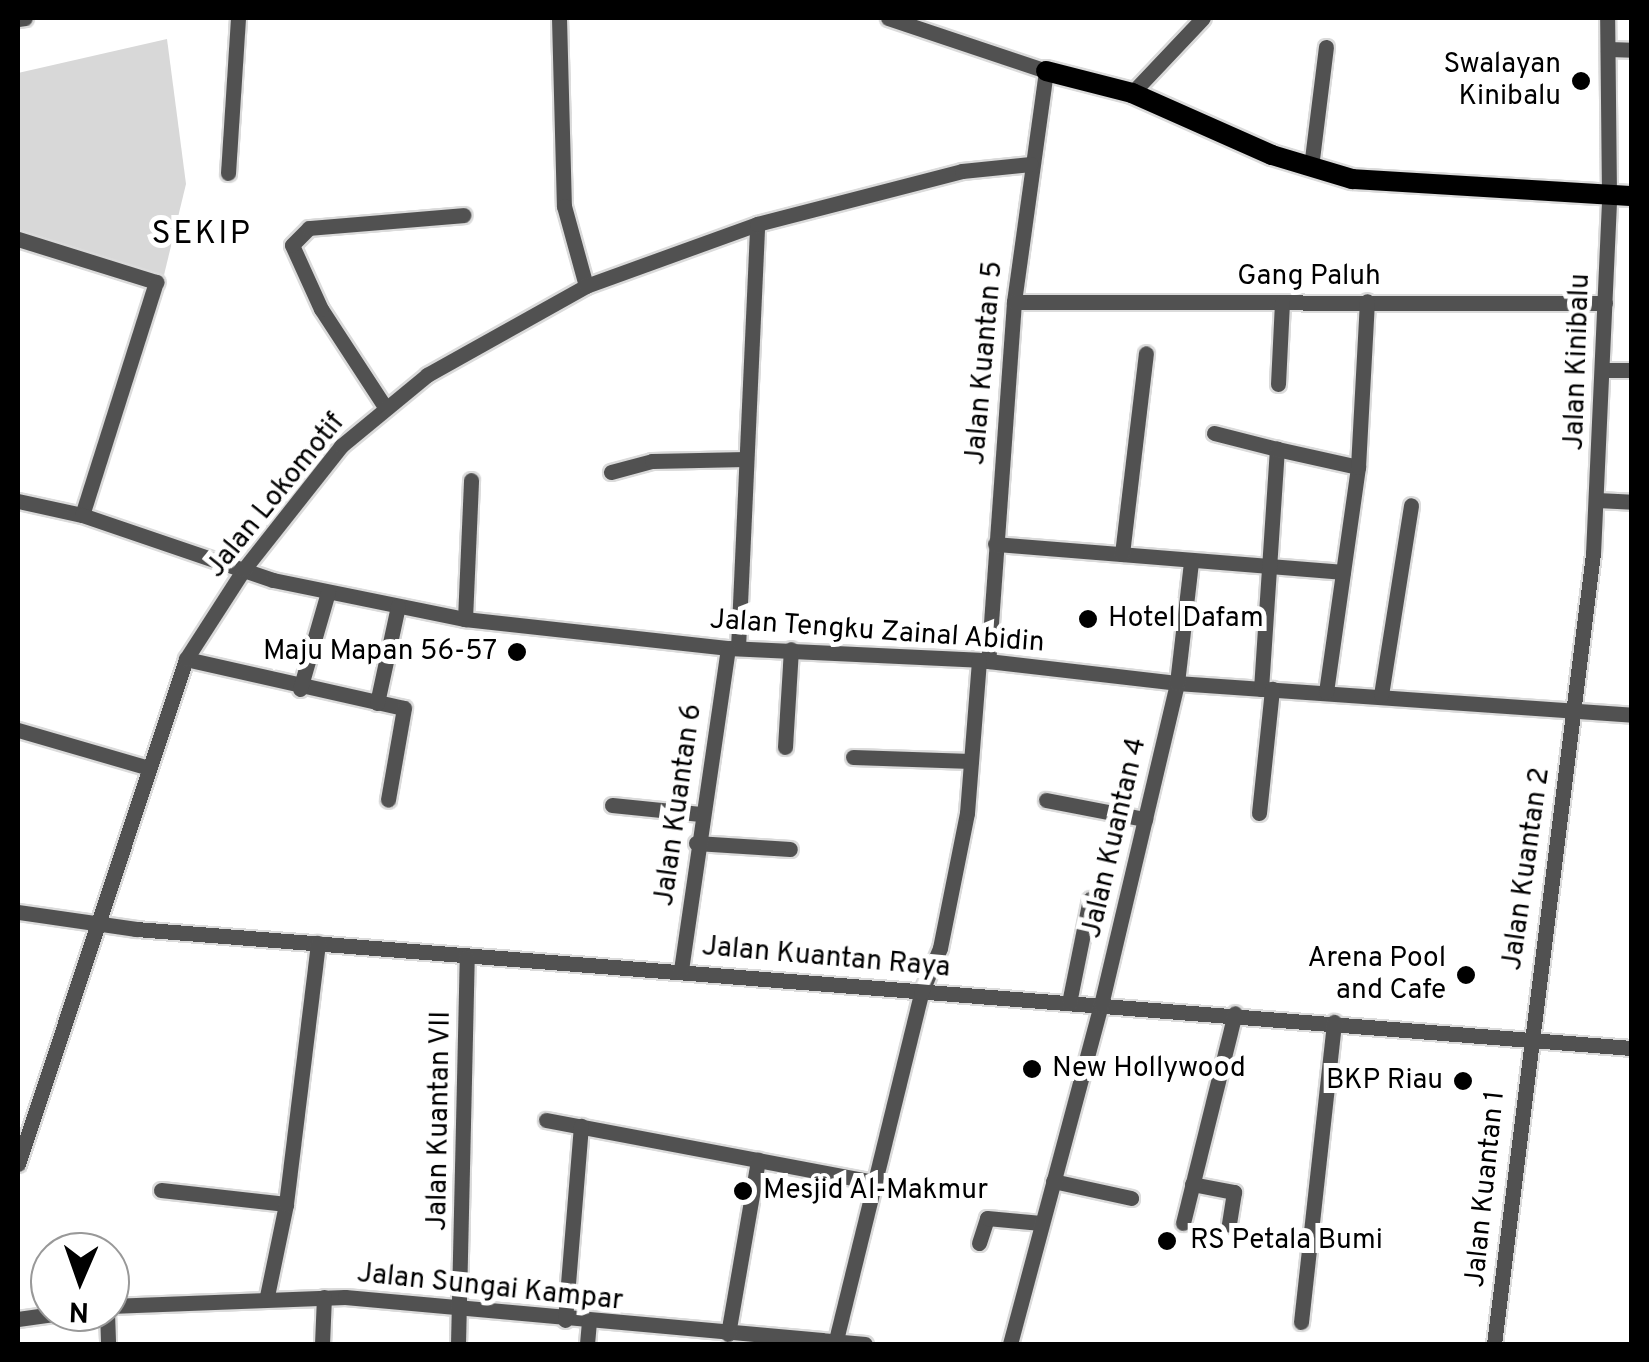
<!DOCTYPE html>
<html>
<head>
<meta charset="utf-8">
<style>
  body { margin:0 }
  #map { position:relative; width:1649px; height:1362px; overflow:hidden; background:#fff; font-family:Overpass,sans-serif }
  div>[style] { position:absolute }
  .green>* { inset:0; background:#d8d8d8 }
  .roads { filter:drop-shadow(2px 0 #dbdbdb) drop-shadow(-2px 0 #dbdbdb) drop-shadow(0 2px #dbdbdb) drop-shadow(0 -2px #dbdbdb) }
  .minor>* { height:15px; margin:-7.5px; padding:0 7.5px; transform-origin:7.5px; border-radius:7.5px; background:#515151 }
  .major>* { height:20px; margin:-10px; padding:0 10px; transform-origin:10px; border-radius:10px; background:#000 }
  .dots>* { width:28px; height:28px; translate:-50% -50%; box-sizing:border-box; border:5px solid #fff; border-radius:50% }
  span { translate:-50% -50%; white-space:nowrap; text-align:center; line-height:1.15; -webkit-text-stroke:10px #fff; paint-order:stroke }
  .poi-label { font-size:28px; color:#000 }
  .right { translate:-100% -50%; text-align:right }
  .left { translate:0 -50%; text-align:left }
  .street-label { font-size:28px; color:#000 }
  .quarter-label { font-size:32px; color:#000; letter-spacing:2.5px }
  .frame { position:absolute; inset:0; border:20px solid #000; pointer-events:none }
  .north { position:absolute; left:30px; top:1232px; width:100px; height:100px; box-sizing:border-box; background:#fff; border:2px solid #999; border-radius:50%; rotate:182deg; font-size:28px; font-weight:700; line-height:40px; text-align:center; color:#000 }
  .north::after { content:''; display:block; margin:auto; width:35px; height:45px; background:#000; clip-path:polygon(50% 0,100% 100%,50% 72%,0 100%) }
</style>
</head>
<body>
<div id="map">
  <div class="green">
    <div style="clip-path:polygon(167px 39px,186px 184px,164px 275px,18px 232px,18px 73px)"></div>
  </div>
  <div class="roads">
    <div class="minor">
      <div style="left:559px;top:18px;width:188px;rotate:88.5deg"></div>
      <div style="left:564px;top:206px;width:83px;rotate:74.6deg"></div>
      <div style="left:888px;top:18px;width:167px;rotate:18.5deg"></div>
      <div style="left:1046px;top:71px;width:233px;rotate:97.9deg"></div>
      <div style="left:1014px;top:302px;width:360px;rotate:94.1deg"></div>
      <div style="left:18px;top:19px;width:7px;rotate:-8deg"></div>
      <div style="left:1608px;top:49px;width:24px;rotate:2deg"></div>
      <div style="left:1132px;top:93px;width:103px;rotate:-46.6deg"></div>
      <div style="left:1311px;top:167px;width:121px;rotate:-82.9deg"></div>
      <div style="left:228px;top:173px;width:155px;rotate:-86.3deg"></div>
      <div style="left:18px;top:239px;width:145px;rotate:17.3deg"></div>
      <div style="left:156px;top:282px;width:244px;rotate:107.6deg"></div>
      <div style="left:1014px;top:302px;width:591px;rotate:0.1deg"></div>
      <div style="left:1604px;top:370px;width:28px"></div>
      <div style="left:1278px;top:384px;width:82px;rotate:-87.2deg"></div>
      <div style="left:385px;top:407px;width:117px;rotate:-123.1deg"></div>
      <div style="left:321px;top:309px;width:70px;rotate:-114.4deg"></div>
      <div style="left:292px;top:245px;width:24px;rotate:-45deg"></div>
      <div style="left:309px;top:228px;width:155px;rotate:-4.8deg"></div>
      <div style="left:1214px;top:433px;width:65px;rotate:14.3deg"></div>
      <div style="left:611px;top:472px;width:42px;rotate:-15deg"></div>
      <div style="left:652px;top:461px;width:94px;rotate:-1.2deg"></div>
      <div style="left:1597px;top:500px;width:35px;rotate:3deg"></div>
      <div style="left:18px;top:501px;width:66px;rotate:12.3deg"></div>
      <div style="left:82px;top:515px;width:202px;rotate:18.8deg"></div>
      <div style="left:273px;top:580px;width:196px;rotate:11.5deg"></div>
      <div style="left:465px;top:619px;width:265px;rotate:6.3deg"></div>
      <div style="left:728px;top:648px;width:251px;rotate:2.7deg"></div>
      <div style="left:979px;top:660px;width:199px;rotate:6.6deg"></div>
      <div style="left:1177px;top:683px;width:456px;rotate:4deg"></div>
      <div style="left:995px;top:544px;width:349px;rotate:4.6deg"></div>
      <div style="left:1122px;top:554px;width:202px;rotate:-83.2deg"></div>
      <div style="left:465px;top:619px;width:139px;rotate:-87.5deg"></div>
      <div style="left:738px;top:648px;width:424px;rotate:-87.4deg"></div>
      <div style="left:186px;top:659px;width:223px;rotate:12.7deg"></div>
      <div style="left:404px;top:708px;width:93px;rotate:99.9deg"></div>
      <div style="left:300px;top:689px;width:101px;rotate:-73.9deg"></div>
      <div style="left:1261px;top:689px;width:241px;rotate:-86.2deg"></div>
      <div style="left:1277px;top:449px;width:83px;rotate:12.5deg"></div>
      <div style="left:1326px;top:692px;width:227px;rotate:-81.9deg"></div>
      <div style="left:1358px;top:467px;width:166px;rotate:-86.9deg"></div>
      <div style="left:1381px;top:695px;width:192px;rotate:-81deg"></div>
      <div style="left:377px;top:703px;width:99px;rotate:-77.8deg"></div>
      <div style="left:18px;top:730px;width:132px;rotate:16.2deg"></div>
      <div style="left:785px;top:747px;width:98px;rotate:-86.5deg"></div>
      <div style="left:853px;top:757px;width:118px;rotate:1.9deg"></div>
      <div style="left:1046px;top:800px;width:101px;rotate:10.9deg"></div>
      <div style="left:612px;top:805px;width:89px;rotate:5.8deg"></div>
      <div style="left:1259px;top:813px;width:125px;rotate:-84deg"></div>
      <div style="left:696px;top:843px;width:94px;rotate:3.7deg"></div>
      <div style="left:18px;top:912px;width:119px;rotate:8.2deg"></div>
      <div style="left:136px;top:929px;width:1501px;rotate:4.55deg"></div>
      <div style="left:681px;top:970px;width:325px;rotate:-81.7deg"></div>
      <div style="left:1069px;top:1003px;width:106px;rotate:-78.6deg"></div>
      <div style="left:546px;top:1120px;width:335px;rotate:10.7deg"></div>
      <div style="left:18px;top:1164px;width:532px;rotate:-71.6deg"></div>
      <div style="left:186px;top:659px;width:107px;rotate:-57.2deg"></div>
      <div style="left:244px;top:569px;width:157px;rotate:-51.7deg"></div>
      <div style="left:341px;top:446px;width:112px;rotate:-39.5deg"></div>
      <div style="left:427px;top:375px;width:182px;rotate:-29.2deg"></div>
      <div style="left:586px;top:286px;width:182px;rotate:-19.9deg"></div>
      <div style="left:757px;top:224px;width:212px;rotate:-14.5deg"></div>
      <div style="left:962px;top:171px;width:69px;rotate:-5.8deg"></div>
      <div style="left:1053px;top:1181px;width:80px;rotate:12.3deg"></div>
      <div style="left:1192px;top:1184px;width:43px;rotate:10.8deg"></div>
      <div style="left:1234px;top:1192px;width:33px;rotate:99deg"></div>
      <div style="left:161px;top:1190px;width:126px;rotate:6.4deg"></div>
      <div style="left:1183px;top:1223px;width:216px;rotate:-76.1deg"></div>
      <div style="left:979px;top:1243px;width:26px;rotate:-72deg"></div>
      <div style="left:987px;top:1218px;width:54px;rotate:5.3deg"></div>
      <div style="left:267px;top:1296px;width:94px;rotate:-78.3deg"></div>
      <div style="left:286px;top:1204px;width:263px;rotate:-83deg"></div>
      <div style="left:110px;top:1306px;width:235px;rotate:-2.2deg"></div>
      <div style="left:345px;top:1297px;width:522px;rotate:5.16deg"></div>
      <div style="left:107px;top:1312px;width:32px;rotate:88deg"></div>
      <div style="left:18px;top:1319px;width:50px;rotate:-8deg"></div>
      <div style="left:565px;top:1320px;width:195px;rotate:-85.3deg"></div>
      <div style="left:1301px;top:1322px;width:302px;rotate:-83.7deg"></div>
      <div style="left:728px;top:1334px;width:177px;rotate:-80.2deg"></div>
      <div style="left:322px;top:1344px;width:47px;rotate:-87.6deg"></div>
      <div style="left:458px;top:1344px;width:387px;rotate:-88.7deg"></div>
      <div style="left:587px;top:1344px;width:21px;rotate:-85deg"></div>
      <div style="left:835px;top:1344px;width:361px;rotate:-76.2deg"></div>
      <div style="left:921px;top:993px;width:49px;rotate:-67.1deg"></div>
      <div style="left:940px;top:948px;width:138px;rotate:-78.7deg"></div>
      <div style="left:967px;top:813px;width:153px;rotate:-85.5deg"></div>
      <div style="left:1010px;top:1344px;width:351px;rotate:-75deg"></div>
      <div style="left:1101px;top:1005px;width:331px;rotate:-76.7deg"></div>
      <div style="left:1177px;top:683px;width:122px;rotate:-83.4deg"></div>
      <div style="left:1494px;top:1344px;width:796px;rotate:-82.86deg"></div>
      <div style="left:1593px;top:554px;width:359px;rotate:-87.4deg"></div>
      <div style="left:1609px;top:195px;width:177px;rotate:-90.6deg"></div>
    </div>
    <div class="major">
      <div style="left:1046px;top:71px;width:89px;rotate:14.3deg"></div>
      <div style="left:1132px;top:93px;width:153px;rotate:23.9deg"></div>
      <div style="left:1272px;top:155px;width:84px;rotate:16.7deg"></div>
      <div style="left:1352px;top:179px;width:281px;rotate:3.5deg"></div>
    </div>
  </div>
  <div class="dots">
    <div style="left:1581px;top:81px;background:#000"></div>
    <div style="left:1088px;top:619px;background:#000"></div>
    <div style="left:517px;top:652px;background:#000"></div>
    <div style="left:1466px;top:975px;background:#000"></div>
    <div style="left:1032px;top:1069px;background:#000"></div>
    <div style="left:1463px;top:1081px;background:#000"></div>
    <div style="left:743px;top:1191px;background:#000"></div>
    <div style="left:1167px;top:1241px;background:#000"></div>
  </div>
  <div class="poi-label">
    <span class="right" style="left:1561px;top:81px">Swalayan<br>Kinibalu</span>
    <span class="left" style="left:1108px;top:619px">Hotel Dafam</span>
    <span class="right" style="left:497px;top:652px">Maju Mapan 56-57</span>
    <span class="right" style="left:1446px;top:975px">Arena Pool<br>and Cafe</span>
    <span class="left" style="left:1052px;top:1069px">New Hollywood</span>
    <span class="right" style="left:1443px;top:1081px">BKP Riau</span>
    <span class="left" style="left:763px;top:1191px">Mesjid Al-Makmur</span>
    <span class="left" style="left:1190px;top:1241px">RS Petala Bumi</span>
  </div>
  <div class="street-label">
    <span style="left:1309px;top:277px">Gang Paluh</span>
    <span style="left:1578px;top:362px;rotate:-88deg">Jalan Kinibalu</span>
    <span style="left:985px;top:363px;rotate:-85deg">Jalan Kuantan 5</span>
    <span style="left:276px;top:496px;rotate:-51deg">Jalan Lokomotif</span>
    <span style="left:877px;top:632px;rotate:4deg">Jalan Tengku Zainal Abidin</span>
    <span style="left:679px;top:805px;rotate:-82deg">Jalan Kuantan 6</span>
    <span style="left:1115px;top:838px;rotate:-77deg">Jalan Kuantan 4</span>
    <span style="left:1527px;top:869px;rotate:-82deg">Jalan Kuantan 2</span>
    <span style="left:826px;top:958px;rotate:5deg">Jalan Kuantan Raya</span>
    <span style="left:440px;top:1121px;rotate:-89deg">Jalan Kuantan VII</span>
    <span style="left:1486px;top:1189px;rotate:-84deg">Jalan Kuantan 1</span>
    <span style="left:490px;top:1288px;rotate:6deg">Jalan Sungai Kampar</span>
  </div>
  <div class="quarter-label">
    <span style="left:202px;top:235px">SEKIP</span>
  </div>
  <div class="frame"></div>
  <div class="north">N</div>
</div>
</body>
</html>
